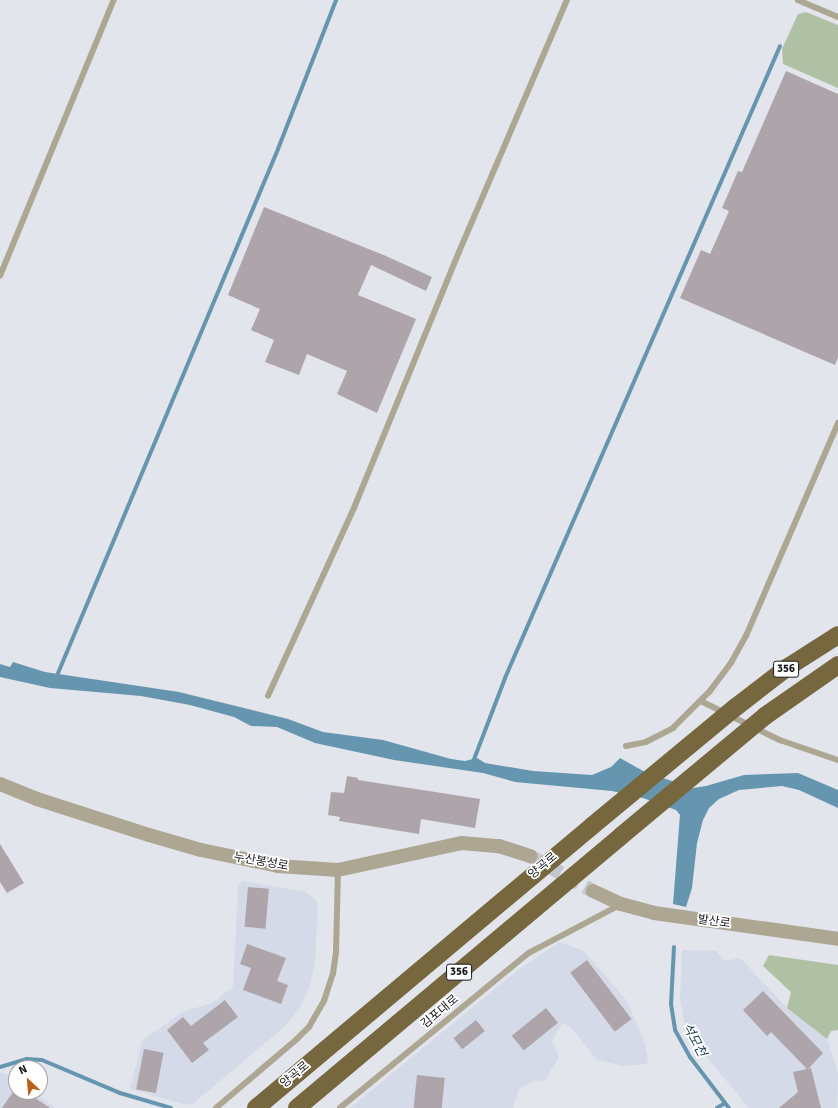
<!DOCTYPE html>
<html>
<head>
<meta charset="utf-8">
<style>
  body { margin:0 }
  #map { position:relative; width:838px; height:1108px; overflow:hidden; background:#e2e5ec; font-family:Signika,"Noto Sans KR",sans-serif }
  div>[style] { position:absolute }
  .built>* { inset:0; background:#d4dae8 }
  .green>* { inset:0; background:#afc0a4 }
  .water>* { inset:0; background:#6696af }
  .stream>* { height:4px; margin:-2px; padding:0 2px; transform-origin:2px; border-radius:2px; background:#6696af }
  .building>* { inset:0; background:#ada5a9; transform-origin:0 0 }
  .tertiary-tunnel>* { height:14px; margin-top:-7px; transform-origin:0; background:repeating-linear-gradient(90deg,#c4c6cd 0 14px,transparent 0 21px) }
  .service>* { height:5.5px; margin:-2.75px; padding:0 2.75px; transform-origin:2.75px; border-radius:2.75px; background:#ada692 }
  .tertiary>* { height:14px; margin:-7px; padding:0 7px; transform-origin:7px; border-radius:7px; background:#ada692 }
  .trunk>* { height:18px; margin:-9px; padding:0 9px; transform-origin:9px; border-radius:9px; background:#76673f }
  .trunk-bridge>* { height:18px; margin:-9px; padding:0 9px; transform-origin:9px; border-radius:9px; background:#76673f }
  span { translate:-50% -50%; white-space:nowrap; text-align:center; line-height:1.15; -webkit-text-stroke:3.5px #fff; paint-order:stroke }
  .shield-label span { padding:1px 3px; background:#fff; border:1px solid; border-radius:3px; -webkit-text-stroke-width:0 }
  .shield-label { font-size:11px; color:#17181b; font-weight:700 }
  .street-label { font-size:12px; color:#17181b }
  .water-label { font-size:13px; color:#0f394c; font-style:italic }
  .north { position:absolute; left:8px; top:1060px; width:40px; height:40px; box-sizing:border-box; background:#fff; border:1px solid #a2a3a4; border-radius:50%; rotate:334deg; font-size:11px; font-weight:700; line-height:16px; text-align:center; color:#17181b }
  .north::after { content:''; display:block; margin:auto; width:14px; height:18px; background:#be5f17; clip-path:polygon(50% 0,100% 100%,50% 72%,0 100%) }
</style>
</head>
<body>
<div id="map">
  <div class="built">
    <div style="clip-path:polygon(243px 881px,306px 892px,316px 900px,318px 906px,315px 963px,309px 988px,300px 1008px,285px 1026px,194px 1103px,186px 1105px,130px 1089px,142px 1041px,182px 1012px,212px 1003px,233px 987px,238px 886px)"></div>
    <div style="clip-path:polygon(559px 942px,584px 951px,627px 1001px,644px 1041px,648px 1058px,647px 1064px,623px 1066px,597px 1060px,576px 1033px,568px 1025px,562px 1024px,552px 1041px,559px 1057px,545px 1080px,531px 1082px,519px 1089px,513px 1108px,350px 1108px,518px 970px)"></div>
    <div style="clip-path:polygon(682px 950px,716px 951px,725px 961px,740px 958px,787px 1008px,827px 1039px,838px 1072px,837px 1108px,749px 1108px,705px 1055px,684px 1021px,680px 1000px)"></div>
    <div style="clip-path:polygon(0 1073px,5px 1074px,16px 1080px,16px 1092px,33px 1092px,56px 1108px,0 1108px)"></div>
  </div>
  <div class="green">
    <div style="clip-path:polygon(806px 12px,838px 25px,838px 88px,783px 64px,782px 49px,798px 14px)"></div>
    <div style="clip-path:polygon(769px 955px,838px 965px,838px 1030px,831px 1031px,827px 1039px,787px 1008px,791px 992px,763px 966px)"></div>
  </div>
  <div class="water">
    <div style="clip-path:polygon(13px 662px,45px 672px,179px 692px,288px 719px,323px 732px,383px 740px,451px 759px,465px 761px,477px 758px,485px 763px,533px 771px,592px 775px,611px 767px,620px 758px,645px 772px,693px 788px,706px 786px,744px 775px,798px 773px,838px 790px,838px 808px,799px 790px,782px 786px,739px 790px,719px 799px,709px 808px,703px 820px,697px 843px,692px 888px,686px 907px,673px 904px,680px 815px,676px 810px,643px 798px,612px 791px,515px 782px,483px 773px,394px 760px,315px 743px,277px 727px,251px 726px,234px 717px,190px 705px,141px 696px,50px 688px,0 677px,0 664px,10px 667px)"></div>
  </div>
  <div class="stream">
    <div style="left:56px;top:678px;width:574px;rotate:-67.23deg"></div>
    <div style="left:278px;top:149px;width:160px;rotate:-68.7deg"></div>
    <div style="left:473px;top:762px;width:90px;rotate:-69.1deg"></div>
    <div style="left:505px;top:678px;width:689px;rotate:-66.48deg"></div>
    <div style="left:674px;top:947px;width:57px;rotate:93deg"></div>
    <div style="left:671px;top:1004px;width:26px;rotate:81deg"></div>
    <div style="left:675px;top:1030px;width:31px;rotate:61deg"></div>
    <div style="left:690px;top:1057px;width:64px;rotate:52.6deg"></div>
    <div style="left:0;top:1067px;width:28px;rotate:-17deg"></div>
    <div style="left:27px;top:1059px;width:15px;rotate:4deg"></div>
    <div style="left:42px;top:1060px;width:85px;rotate:22.9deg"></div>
    <div style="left:120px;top:1093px;width:53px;rotate:16.4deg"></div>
    <div style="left:717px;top:1108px;width:9px;rotate:-32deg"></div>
  </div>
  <div class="building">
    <div style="clip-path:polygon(786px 71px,838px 94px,838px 357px,835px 365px,680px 298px,701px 250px,710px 254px,729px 211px,722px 208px,738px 171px,742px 172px)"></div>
    <div style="clip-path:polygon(264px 207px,386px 256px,432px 277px,426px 291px,371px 265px,358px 295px,416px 319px,377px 413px,337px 394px,347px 371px,307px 354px,299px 375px,265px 362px,274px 340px,251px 330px,260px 309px,228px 295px)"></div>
    <div style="clip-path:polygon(347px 776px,358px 778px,358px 780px,480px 799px,475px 828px,421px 819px,419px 834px,339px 821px,340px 817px,328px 815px,331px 792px,344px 793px)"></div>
    <div style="clip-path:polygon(0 844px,24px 883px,7px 893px,0 882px)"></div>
    <div style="left:248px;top:887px;width:21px;height:40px;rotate:5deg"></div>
    <div style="clip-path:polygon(247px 944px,286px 958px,277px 981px,288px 985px,281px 1004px,243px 990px,251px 968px,240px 964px)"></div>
    <div style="left:587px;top:960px;width:74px;height:21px;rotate:53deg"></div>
    <div style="clip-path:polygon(763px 991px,823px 1053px,808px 1069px,811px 1068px,821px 1108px,779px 1108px,798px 1092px,793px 1072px,807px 1069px,771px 1032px,767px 1036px,743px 1010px)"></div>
    <div style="clip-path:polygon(225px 1000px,238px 1017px,203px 1043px,209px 1050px,192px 1063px,167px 1030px,183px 1017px,191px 1026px)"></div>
    <div style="left:546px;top:1008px;width:19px;height:44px;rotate:51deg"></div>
    <div style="left:476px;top:1020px;width:14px;height:29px;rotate:51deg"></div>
    <div style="left:144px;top:1049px;width:20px;height:41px;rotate:11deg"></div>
    <div style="left:417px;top:1075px;width:28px;height:33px;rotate:6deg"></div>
    <div style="clip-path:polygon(13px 1092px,26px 1092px,50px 1108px,2px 1108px)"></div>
  </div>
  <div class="tertiary-tunnel">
    <div style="left:530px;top:856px;width:72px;rotate:29.1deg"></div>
  </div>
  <div class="service">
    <div style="left:798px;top:0;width:43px;rotate:23deg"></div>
    <div style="left:0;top:276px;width:299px;rotate:-67.6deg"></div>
    <div style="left:268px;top:696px;width:207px;rotate:-65.4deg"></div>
    <div style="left:354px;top:508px;width:277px;rotate:-67.7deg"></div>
    <div style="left:459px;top:252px;width:274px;rotate:-66.8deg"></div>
    <div style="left:701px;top:701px;width:88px;rotate:26.3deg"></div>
    <div style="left:780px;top:740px;width:61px;rotate:19deg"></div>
    <div style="left:626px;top:746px;width:20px;rotate:-11deg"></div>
    <div style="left:646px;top:742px;width:30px;rotate:-27deg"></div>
    <div style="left:673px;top:728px;width:52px;rotate:-45deg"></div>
    <div style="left:710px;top:691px;width:35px;rotate:-53deg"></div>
    <div style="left:731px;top:663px;width:31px;rotate:-61deg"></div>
    <div style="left:746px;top:636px;width:232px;rotate:-66.6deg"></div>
    <div style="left:216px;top:1108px;width:106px;rotate:-40.4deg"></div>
    <div style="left:297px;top:1039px;width:17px;rotate:-45deg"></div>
    <div style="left:309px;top:1027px;width:30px;rotate:-60deg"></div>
    <div style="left:324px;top:1001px;width:28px;rotate:-72deg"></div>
    <div style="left:333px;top:974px;width:22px;rotate:-82deg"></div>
    <div style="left:336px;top:952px;width:82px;rotate:-88.6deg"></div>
    <div style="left:340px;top:1108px;width:244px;rotate:-39.4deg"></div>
    <div style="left:529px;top:953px;width:103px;rotate:-27.8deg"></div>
  </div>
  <div class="tertiary">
    <div style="left:0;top:784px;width:40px;rotate:22deg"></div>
    <div style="left:37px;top:799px;width:118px;rotate:17.8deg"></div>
    <div style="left:149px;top:835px;width:54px;rotate:16.1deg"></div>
    <div style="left:201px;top:850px;width:79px;rotate:11.7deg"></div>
    <div style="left:278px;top:866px;width:60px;rotate:3.8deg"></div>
    <div style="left:338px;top:870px;width:127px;rotate:-12.3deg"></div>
    <div style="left:462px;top:843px;width:37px;rotate:5deg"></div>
    <div style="left:499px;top:846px;width:33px;rotate:18deg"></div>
    <div style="left:593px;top:891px;width:31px;rotate:25deg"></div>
    <div style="left:621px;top:904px;width:34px;rotate:15deg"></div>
    <div style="left:654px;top:913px;width:186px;rotate:8deg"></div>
  </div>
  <div class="trunk">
    <div style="left:736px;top:707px;width:66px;rotate:-37.6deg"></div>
    <div style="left:788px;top:667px;width:59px;rotate:-32.6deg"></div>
    <div style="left:765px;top:716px;width:89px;rotate:-34.9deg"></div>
    <div style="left:256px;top:1108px;width:439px;rotate:-40deg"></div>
    <div style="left:297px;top:1108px;width:423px;rotate:-40deg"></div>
  </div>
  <div class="trunk-bridge">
    <div style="left:592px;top:826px;width:187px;rotate:-39.6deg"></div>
    <div style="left:621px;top:836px;width:187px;rotate:-39.8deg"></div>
  </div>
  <div class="shield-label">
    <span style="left:786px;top:669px">356</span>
    <span style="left:459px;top:972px">356</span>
  </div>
  <div class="street-label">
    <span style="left:261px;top:862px;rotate:10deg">누산봉성로</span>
    <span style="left:543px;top:866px;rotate:-40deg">양곡로</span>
    <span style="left:714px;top:922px;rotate:8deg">발산로</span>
    <span style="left:440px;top:1012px;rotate:-40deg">김포대로</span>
    <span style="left:295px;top:1075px;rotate:-40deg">양곡로</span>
  </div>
  <div class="water-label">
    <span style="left:694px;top:1040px;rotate:62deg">석모천</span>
  </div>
  <div class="north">N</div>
</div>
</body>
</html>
